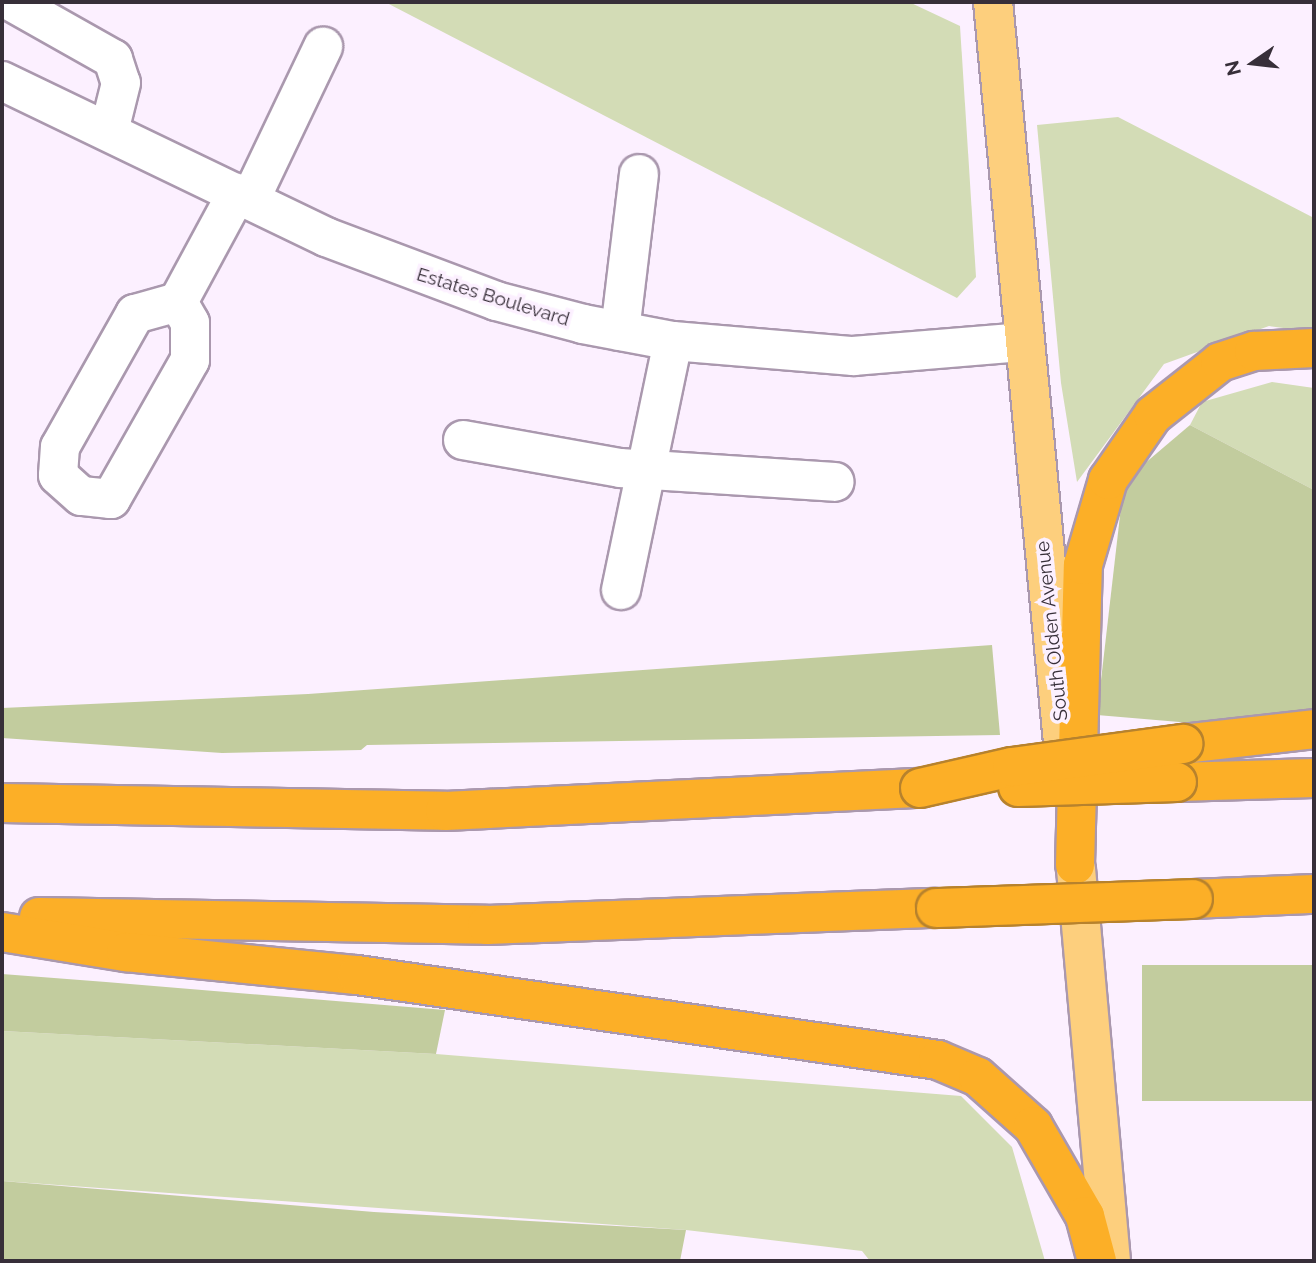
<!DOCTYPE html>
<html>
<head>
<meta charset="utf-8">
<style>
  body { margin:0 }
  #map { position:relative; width:1316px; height:1263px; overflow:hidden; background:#fcf0ff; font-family:Raleway,sans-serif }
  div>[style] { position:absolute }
  .green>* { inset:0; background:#d3dcb6 }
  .forest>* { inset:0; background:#c2cc9e; transform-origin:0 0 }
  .roads { filter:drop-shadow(2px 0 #aa98ae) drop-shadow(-2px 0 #aa98ae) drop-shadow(0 2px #aa98ae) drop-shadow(0 -2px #aa98ae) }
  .minor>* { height:38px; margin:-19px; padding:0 19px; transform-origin:19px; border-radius:19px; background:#fff }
  .major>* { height:38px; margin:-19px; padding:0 19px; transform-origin:19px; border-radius:19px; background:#fdcf7d }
  .highway>* { height:38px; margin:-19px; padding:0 19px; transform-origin:19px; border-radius:19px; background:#fcaf27 }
  .bridges { filter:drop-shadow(2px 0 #b7822d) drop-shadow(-2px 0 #b7822d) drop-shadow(0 2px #b7822d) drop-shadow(0 -2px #b7822d) }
  .highway-bridge>* { height:38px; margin:-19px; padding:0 19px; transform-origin:19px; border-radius:19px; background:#fcaf27 }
  span { translate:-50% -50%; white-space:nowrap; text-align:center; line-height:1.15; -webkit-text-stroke:7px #fcf0ff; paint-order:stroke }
  .street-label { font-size:19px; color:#372f39 }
  .frame { position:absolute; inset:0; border:4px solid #372f39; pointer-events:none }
  .north { position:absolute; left:1218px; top:28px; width:70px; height:70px; -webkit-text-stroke:5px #fcf0ff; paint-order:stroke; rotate:256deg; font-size:19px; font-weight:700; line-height:28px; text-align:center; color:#372f39 }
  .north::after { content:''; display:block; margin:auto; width:24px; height:32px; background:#372f39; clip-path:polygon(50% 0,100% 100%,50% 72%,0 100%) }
</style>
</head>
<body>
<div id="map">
  <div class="green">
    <div style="clip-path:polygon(385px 2px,909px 2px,960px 26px,976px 277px,957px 298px)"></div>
    <div style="clip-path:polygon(1118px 117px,1314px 218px,1314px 332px,1269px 326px,1164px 364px,1077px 482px,1061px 383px,1037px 125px)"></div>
    <div style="clip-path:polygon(1272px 382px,1314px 388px,1314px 490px,1190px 425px,1202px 402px)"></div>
    <div style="clip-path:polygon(2px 1031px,436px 1054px,961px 1096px,1012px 1147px,1045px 1261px,870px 1261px,862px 1251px,686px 1230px,2px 1181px)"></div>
  </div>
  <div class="forest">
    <div style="clip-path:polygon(1190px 425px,1314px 490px,1314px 708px,1203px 724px,1097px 715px,1124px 481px)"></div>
    <div style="clip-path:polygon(992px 645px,1000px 735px,367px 745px,361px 750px,222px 753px,2px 738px,2px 708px,308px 694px)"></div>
    <div style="left:1314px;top:965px;width:136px;height:172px;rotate:90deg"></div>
    <div style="clip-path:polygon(2px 974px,106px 982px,445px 1010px,436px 1054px,2px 1031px)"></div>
    <div style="clip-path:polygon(2px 1181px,374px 1212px,686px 1230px,680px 1261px,2px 1261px)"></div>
  </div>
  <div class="roads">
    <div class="minor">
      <div style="left:12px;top:2px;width:116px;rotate:29.4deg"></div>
      <div style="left:113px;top:59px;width:25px;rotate:72deg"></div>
      <div style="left:121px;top:83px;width:49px;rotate:104deg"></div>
      <div style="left:2px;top:81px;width:360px;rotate:25.7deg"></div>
      <div style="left:326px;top:237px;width:182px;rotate:20.6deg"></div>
      <div style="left:496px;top:301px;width:90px;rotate:14.8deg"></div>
      <div style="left:583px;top:324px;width:92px;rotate:10.7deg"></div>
      <div style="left:673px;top:341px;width:181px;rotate:4.8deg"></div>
      <div style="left:853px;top:356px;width:172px;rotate:-4.7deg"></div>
      <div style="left:250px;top:200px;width:170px;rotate:-64.5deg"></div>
      <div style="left:178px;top:302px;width:24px;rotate:60deg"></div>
      <div style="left:190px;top:323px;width:37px;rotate:90deg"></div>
      <div style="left:190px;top:360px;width:160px;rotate:119.6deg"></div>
      <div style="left:111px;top:499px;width:30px;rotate:-174deg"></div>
      <div style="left:81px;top:496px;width:31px;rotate:-138deg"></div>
      <div style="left:58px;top:475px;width:28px;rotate:-86deg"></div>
      <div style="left:60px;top:447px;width:153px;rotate:-60.6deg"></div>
      <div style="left:135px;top:314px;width:45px;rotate:-15.6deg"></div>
      <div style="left:178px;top:302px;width:124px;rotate:-61.6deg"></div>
      <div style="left:620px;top:331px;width:158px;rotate:-83.1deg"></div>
      <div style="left:463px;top:440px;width:159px;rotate:10.1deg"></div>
      <div style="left:620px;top:468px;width:215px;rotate:3.7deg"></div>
      <div style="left:621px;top:590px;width:254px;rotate:-78.2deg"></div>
    </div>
    <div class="major">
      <div style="left:993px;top:2px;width:765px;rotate:84.6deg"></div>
      <div style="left:1076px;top:869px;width:394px;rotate:84.9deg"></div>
    </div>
    <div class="highway">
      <div style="left:1183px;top:744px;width:132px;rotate:-6.5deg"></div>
      <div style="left:1177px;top:782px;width:137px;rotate:-1.7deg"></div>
      <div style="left:2px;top:803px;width:443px;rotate:1deg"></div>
      <div style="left:445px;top:811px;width:476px;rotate:-2.8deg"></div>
      <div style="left:1075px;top:865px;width:300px;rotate:-88.5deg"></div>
      <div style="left:1083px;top:565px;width:89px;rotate:-73.6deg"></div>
      <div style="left:1108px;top:480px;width:79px;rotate:-55.3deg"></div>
      <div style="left:1153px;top:415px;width:85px;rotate:-38.3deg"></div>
      <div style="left:1220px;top:362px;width:36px;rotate:-18deg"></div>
      <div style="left:1254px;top:351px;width:60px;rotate:-2.9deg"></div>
      <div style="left:1193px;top:899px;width:121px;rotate:-2.4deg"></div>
      <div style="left:39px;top:917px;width:448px;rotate:1deg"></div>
      <div style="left:487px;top:925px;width:449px;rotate:-2.2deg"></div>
      <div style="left:2px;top:932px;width:126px;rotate:9.2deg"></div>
      <div style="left:126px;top:952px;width:232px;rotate:5.7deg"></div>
      <div style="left:357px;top:975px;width:587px;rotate:8.32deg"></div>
      <div style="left:938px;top:1060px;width:43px;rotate:23deg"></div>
      <div style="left:978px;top:1077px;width:74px;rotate:41.7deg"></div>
      <div style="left:1033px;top:1126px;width:104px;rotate:60deg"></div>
      <div style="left:1085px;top:1216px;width:47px;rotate:75.1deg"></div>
    </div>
  </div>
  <div class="bridges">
    <div class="highway-bridge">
      <div style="left:1018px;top:787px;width:159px;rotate:-1.8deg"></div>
      <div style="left:920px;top:788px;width:94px;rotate:-12.9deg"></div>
      <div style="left:1012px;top:767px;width:173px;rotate:-7.7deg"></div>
      <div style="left:936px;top:908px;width:257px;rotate:-2deg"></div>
    </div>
  </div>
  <div class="street-label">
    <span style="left:493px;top:297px;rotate:17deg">Estates Boulevard</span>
    <span style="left:1052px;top:631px;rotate:-96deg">South Olden Avenue</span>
  </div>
  <div class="frame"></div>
  <div class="north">N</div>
</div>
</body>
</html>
